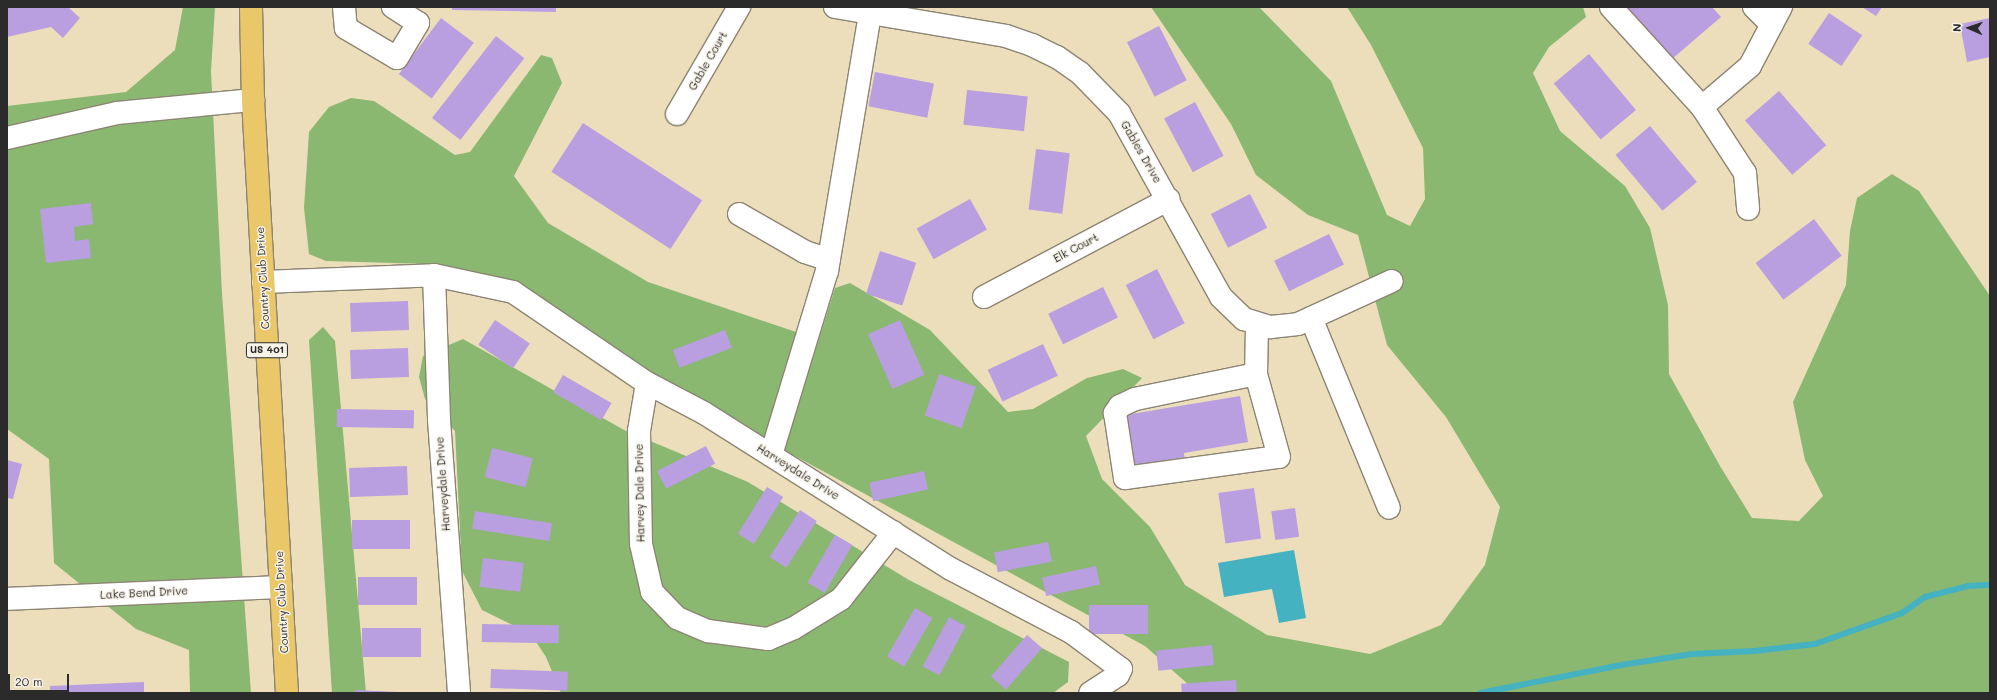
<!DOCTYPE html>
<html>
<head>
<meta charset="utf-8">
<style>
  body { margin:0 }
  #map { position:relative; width:1997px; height:700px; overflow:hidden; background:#ecdebb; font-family:Mali,sans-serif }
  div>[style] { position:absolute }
  .forest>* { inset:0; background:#8ab870 }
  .water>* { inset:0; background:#44b2c0 }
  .stream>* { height:6px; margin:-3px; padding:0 3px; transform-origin:3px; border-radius:3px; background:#44b2c0 }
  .building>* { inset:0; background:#b99ee0; transform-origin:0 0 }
  .roads { filter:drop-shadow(1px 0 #8c8473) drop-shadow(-1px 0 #8c8473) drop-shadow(0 1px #8c8473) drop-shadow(0 -1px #8c8473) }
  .minor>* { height:22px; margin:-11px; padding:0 11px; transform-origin:11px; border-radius:11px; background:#fff }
  .major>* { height:22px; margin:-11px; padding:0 11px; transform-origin:11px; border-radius:11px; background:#eac769 }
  span { translate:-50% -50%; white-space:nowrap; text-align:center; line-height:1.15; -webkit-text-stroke:3px #f7f3e8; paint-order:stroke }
  .shield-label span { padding:1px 3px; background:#f7f3e8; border:1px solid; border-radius:3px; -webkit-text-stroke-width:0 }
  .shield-label { font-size:10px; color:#2b2b2b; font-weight:700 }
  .street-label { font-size:11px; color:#2b2b2b }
  .frame { position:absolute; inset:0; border:8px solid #2b2b2b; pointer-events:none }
  .north { position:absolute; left:1949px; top:8px; width:40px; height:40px; -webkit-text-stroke:3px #f7f3e8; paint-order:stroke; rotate:272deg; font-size:11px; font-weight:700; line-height:16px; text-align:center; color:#2b2b2b }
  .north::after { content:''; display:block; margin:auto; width:14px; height:18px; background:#2b2b2b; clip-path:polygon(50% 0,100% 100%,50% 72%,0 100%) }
  .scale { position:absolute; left:8px; top:674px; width:61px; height:18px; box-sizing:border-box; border:2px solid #2b2b2b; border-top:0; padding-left:5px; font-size:12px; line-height:14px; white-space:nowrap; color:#2b2b2b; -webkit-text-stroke:3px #f7f3e8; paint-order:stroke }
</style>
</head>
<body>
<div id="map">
  <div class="forest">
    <div style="clip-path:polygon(183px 7px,215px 7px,211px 71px,222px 293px,251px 693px,190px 693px,189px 650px,136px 629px,54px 563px,49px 459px,7px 429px,7px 106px,126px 92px,175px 50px)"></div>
    <div style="clip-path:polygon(1151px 7px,1259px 7px,1331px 81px,1387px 215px,1410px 226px,1425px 199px,1423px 148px,1371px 45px,1347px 7px,1583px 7px,1586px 17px,1549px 47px,1533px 73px,1560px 131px,1625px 186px,1650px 228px,1668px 305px,1669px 374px,1720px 466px,1752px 518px,1799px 521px,1823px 496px,1805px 460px,1793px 402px,1846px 285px,1850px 231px,1857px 198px,1892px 174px,1919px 191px,1990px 296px,1990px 693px,1198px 693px,1145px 646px,784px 450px,835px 288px,850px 283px,930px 330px,1008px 412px,1033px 409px,1087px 378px,1123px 369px,1142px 378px,1086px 436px,1102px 479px,1150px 527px,1185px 585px,1267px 635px,1370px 654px,1441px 625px,1485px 565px,1500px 507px,1446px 417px,1387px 345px,1358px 235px,1308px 215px,1256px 175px,1231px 124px)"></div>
    <div style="clip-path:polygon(541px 55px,552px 58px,562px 83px,514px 176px,548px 223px,648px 282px,799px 333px,764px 441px,683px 388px,647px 374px,515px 281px,427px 264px,326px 261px,309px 254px,304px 208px,309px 132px,329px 107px,351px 98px,374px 101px,455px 155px,470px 152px)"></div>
    <div style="clip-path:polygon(323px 327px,335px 341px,366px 693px,332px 693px,309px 340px)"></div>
    <div style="clip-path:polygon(463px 339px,624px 430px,748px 482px,909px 580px,1069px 662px,1068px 682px,1053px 693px,561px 693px,546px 657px,531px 634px,482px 610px,462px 571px,455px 431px,425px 399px,419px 377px,423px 356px)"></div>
  </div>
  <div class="water">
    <div style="clip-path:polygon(1294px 550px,1306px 618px,1279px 623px,1272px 589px,1224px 597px,1218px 563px)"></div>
  </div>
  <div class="stream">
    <div style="left:1480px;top:693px;width:144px;rotate:-11.2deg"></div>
    <div style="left:1621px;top:665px;width:72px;rotate:-8.8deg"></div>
    <div style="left:1692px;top:654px;width:63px;rotate:-2.7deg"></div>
    <div style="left:1755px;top:651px;width:60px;rotate:-6.7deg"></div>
    <div style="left:1815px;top:644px;width:92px;rotate:-19.6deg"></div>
    <div style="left:1902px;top:613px;width:28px;rotate:-35deg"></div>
    <div style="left:1925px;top:597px;width:44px;rotate:-14.3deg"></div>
    <div style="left:1968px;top:586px;width:22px;rotate:-3deg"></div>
  </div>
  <div class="building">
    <div style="clip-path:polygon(7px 7px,68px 7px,80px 18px,63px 38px,51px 27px,7px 37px)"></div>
    <div style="clip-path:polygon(452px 7px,556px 7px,556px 12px,452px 10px)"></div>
    <div style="clip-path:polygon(1627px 7px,1712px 7px,1721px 17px,1672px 59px)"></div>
    <div style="clip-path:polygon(1862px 7px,1882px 7px,1876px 16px)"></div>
    <div style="left:1829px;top:13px;width:40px;height:37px;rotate:34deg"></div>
    <div style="left:441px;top:18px;width:41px;height:70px;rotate:37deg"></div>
    <div style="clip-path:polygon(1990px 18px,1990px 57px,1967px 62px,1960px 24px)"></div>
    <div style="left:1159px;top:26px;width:61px;height:36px;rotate:63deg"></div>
    <div style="left:496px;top:36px;width:36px;height:104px;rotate:38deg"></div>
    <div style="left:1589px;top:54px;width:73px;height:46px;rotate:50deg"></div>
    <div style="left:875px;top:72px;width:60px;height:35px;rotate:11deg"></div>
    <div style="left:967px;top:90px;width:61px;height:35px;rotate:6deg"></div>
    <div style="left:1779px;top:91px;width:72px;height:45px;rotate:49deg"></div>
    <div style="left:1195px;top:102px;width:61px;height:35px;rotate:62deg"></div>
    <div style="left:583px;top:123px;width:142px;height:58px;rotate:33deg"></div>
    <div style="left:1650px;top:126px;width:73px;height:45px;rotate:50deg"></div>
    <div style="left:1036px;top:149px;width:34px;height:61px;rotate:7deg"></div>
    <div style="left:1250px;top:194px;width:38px;height:44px;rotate:63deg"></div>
    <div style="left:970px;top:199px;width:35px;height:61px;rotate:61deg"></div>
    <div style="clip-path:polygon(91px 203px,93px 224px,74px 227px,75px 241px,89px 239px,91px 258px,46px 263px,40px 209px)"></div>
    <div style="left:1814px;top:219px;width:46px;height:73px;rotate:53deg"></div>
    <div style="left:1329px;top:234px;width:34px;height:61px;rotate:64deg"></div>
    <div style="left:880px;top:251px;width:38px;height:45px;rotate:18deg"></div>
    <div style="left:1157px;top:269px;width:61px;height:35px;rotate:63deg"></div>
    <div style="left:1103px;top:287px;width:34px;height:61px;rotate:64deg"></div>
    <div style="left:408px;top:301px;width:29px;height:58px;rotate:88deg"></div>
    <div style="left:495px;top:320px;width:42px;height:30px;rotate:34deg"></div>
    <div style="left:900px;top:320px;width:60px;height:35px;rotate:66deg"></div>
    <div style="left:725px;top:330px;width:19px;height:56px;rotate:69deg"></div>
    <div style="left:1043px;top:344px;width:35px;height:61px;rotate:65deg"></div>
    <div style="left:408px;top:348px;width:29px;height:58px;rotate:88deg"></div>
    <div style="left:939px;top:374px;width:39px;height:44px;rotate:19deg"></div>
    <div style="left:563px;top:375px;width:56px;height:20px;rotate:30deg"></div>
    <div style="clip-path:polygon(1240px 396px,1248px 442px,1184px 453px,1185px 463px,1135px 471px,1125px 415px)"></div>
    <div style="left:337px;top:409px;width:77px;height:18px;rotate:1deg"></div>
    <div style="left:706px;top:446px;width:20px;height:55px;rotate:63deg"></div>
    <div style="left:492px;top:448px;width:42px;height:30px;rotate:14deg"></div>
    <div style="clip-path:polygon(7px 460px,22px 464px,13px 499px,7px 498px)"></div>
    <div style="left:407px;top:466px;width:29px;height:58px;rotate:88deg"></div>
    <div style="left:924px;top:471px;width:19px;height:56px;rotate:78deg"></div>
    <div style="left:767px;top:487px;width:19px;height:55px;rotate:32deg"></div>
    <div style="left:1254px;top:488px;width:51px;height:36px;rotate:82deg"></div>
    <div style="left:1295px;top:508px;width:29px;height:24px;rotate:82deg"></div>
    <div style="left:800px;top:510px;width:20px;height:56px;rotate:33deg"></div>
    <div style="left:475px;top:511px;width:78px;height:18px;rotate:9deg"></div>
    <div style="left:352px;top:520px;width:58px;height:29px"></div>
    <div style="left:835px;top:535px;width:20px;height:55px;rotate:30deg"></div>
    <div style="left:1048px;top:542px;width:20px;height:55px;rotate:79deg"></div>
    <div style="left:483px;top:558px;width:41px;height:29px;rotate:7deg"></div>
    <div style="left:1096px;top:566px;width:19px;height:55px;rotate:78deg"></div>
    <div style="left:417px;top:577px;width:28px;height:59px;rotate:90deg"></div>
    <div style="left:1148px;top:605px;width:29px;height:59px;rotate:90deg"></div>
    <div style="left:915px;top:608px;width:20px;height:56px;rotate:30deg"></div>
    <div style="left:949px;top:617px;width:19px;height:56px;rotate:28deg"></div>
    <div style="left:482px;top:624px;width:77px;height:18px;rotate:1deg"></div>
    <div style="left:421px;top:628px;width:29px;height:59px;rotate:90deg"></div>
    <div style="left:1027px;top:635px;width:20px;height:55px;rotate:41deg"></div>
    <div style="left:1212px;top:645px;width:20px;height:56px;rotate:84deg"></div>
    <div style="left:491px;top:669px;width:77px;height:19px;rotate:2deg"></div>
    <div style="left:1236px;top:680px;width:13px;height:55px;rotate:86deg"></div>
    <div style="clip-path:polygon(144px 682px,144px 693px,50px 693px,50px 686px)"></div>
    <div style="clip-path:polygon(356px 690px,398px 692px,397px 693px,355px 693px)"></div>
  </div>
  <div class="roads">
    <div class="minor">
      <div style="left:344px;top:7px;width:21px;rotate:85deg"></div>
      <div style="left:346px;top:28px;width:59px;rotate:30.5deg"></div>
      <div style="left:397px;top:58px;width:41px;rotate:-59deg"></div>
      <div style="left:418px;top:23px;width:30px;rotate:-147deg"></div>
      <div style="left:835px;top:7px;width:173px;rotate:9.6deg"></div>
      <div style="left:1006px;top:36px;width:28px;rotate:19deg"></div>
      <div style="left:1032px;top:45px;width:28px;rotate:26deg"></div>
      <div style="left:1057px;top:57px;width:28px;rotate:35deg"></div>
      <div style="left:1080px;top:73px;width:56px;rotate:45.7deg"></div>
      <div style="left:1119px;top:113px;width:210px;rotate:61deg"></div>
      <div style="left:1221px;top:297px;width:32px;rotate:44deg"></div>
      <div style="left:1244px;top:319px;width:28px;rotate:17deg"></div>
      <div style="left:1271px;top:327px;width:27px;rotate:-6deg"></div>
      <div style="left:1298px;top:324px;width:103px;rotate:-24.6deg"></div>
      <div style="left:1611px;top:7px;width:135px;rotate:47.7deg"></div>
      <div style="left:1702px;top:107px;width:79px;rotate:56.9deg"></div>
      <div style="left:1745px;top:173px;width:36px;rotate:85deg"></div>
      <div style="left:1754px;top:7px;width:25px;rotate:45deg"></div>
      <div style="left:1702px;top:107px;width:63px;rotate:-40.5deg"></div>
      <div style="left:1750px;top:66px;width:67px;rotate:-62.3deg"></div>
      <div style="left:677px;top:114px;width:124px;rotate:-59.9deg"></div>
      <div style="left:7px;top:138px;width:113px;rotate:-12.8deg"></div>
      <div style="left:117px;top:113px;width:137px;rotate:-5.5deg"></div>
      <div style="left:739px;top:214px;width:76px;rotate:29.9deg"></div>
      <div style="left:805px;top:252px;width:25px;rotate:18deg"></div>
      <div style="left:434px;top:275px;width:145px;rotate:88deg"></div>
      <div style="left:439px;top:420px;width:274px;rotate:85.8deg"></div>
      <div style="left:263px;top:282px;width:171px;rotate:-2.3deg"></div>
      <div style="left:434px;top:275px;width:81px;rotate:12.1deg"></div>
      <div style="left:513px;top:292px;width:162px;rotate:34.2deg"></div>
      <div style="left:647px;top:383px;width:64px;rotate:27.8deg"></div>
      <div style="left:704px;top:413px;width:292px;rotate:32.3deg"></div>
      <div style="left:951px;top:569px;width:136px;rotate:27.7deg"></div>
      <div style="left:1071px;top:632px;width:62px;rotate:36.5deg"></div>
      <div style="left:1121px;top:669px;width:7px;rotate:117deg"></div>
      <div style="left:1118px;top:675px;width:33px;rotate:147deg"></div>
      <div style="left:984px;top:297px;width:209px;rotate:-27.9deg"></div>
      <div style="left:1311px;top:318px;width:205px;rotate:67.7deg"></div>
      <div style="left:1256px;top:374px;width:124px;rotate:168.3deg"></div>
      <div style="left:1135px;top:399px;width:17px;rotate:155deg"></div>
      <div style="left:1120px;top:406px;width:9px;rotate:126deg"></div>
      <div style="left:1115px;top:413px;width:66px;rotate:81.3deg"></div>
      <div style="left:1125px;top:478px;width:155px;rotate:-7.8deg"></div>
      <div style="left:1279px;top:457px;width:86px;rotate:-105.5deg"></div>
      <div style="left:1256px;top:374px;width:49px;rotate:-88.8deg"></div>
      <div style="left:647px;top:383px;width:49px;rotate:99.5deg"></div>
      <div style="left:639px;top:431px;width:113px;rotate:89deg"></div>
      <div style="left:641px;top:544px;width:49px;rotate:77.1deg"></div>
      <div style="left:652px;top:592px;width:36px;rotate:46deg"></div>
      <div style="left:677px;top:618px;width:34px;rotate:23deg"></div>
      <div style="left:708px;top:631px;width:61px;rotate:7.6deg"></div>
      <div style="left:768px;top:639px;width:28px;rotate:-23deg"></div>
      <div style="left:794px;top:628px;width:55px;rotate:-31.7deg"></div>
      <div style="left:841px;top:599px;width:85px;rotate:-51.7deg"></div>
      <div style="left:771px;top:455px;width:192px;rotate:-73.1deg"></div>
      <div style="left:827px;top:271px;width:262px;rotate:-80.5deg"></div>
      <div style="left:7px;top:599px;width:274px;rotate:-2.5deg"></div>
    </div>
    <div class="major">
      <div style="left:251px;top:7px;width:93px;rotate:88.8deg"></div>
      <div style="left:253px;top:100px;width:594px;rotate:86.72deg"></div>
    </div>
  </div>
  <div class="shield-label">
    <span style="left:267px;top:350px">US 401</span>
  </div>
  <div class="street-label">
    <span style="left:708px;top:61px;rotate:-60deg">Gable Court</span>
    <span style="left:1141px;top:152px;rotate:60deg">Gables Drive</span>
    <span style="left:1076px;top:248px;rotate:-28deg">Elk Court</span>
    <span style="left:263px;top:278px;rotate:-93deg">Country Club Drive</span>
    <span style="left:798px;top:472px;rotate:32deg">Harveydale Drive</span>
    <span style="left:443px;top:484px;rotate:-94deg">Harveydale Drive</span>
    <span style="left:640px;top:493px;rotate:-91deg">Harvey Dale Drive</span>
    <span style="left:144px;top:593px;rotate:-3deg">Lake Bend Drive</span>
    <span style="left:282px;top:602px;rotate:-93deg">Country Club Drive</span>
  </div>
  <div class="frame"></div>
  <div class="north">N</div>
  <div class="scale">20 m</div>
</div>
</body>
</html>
